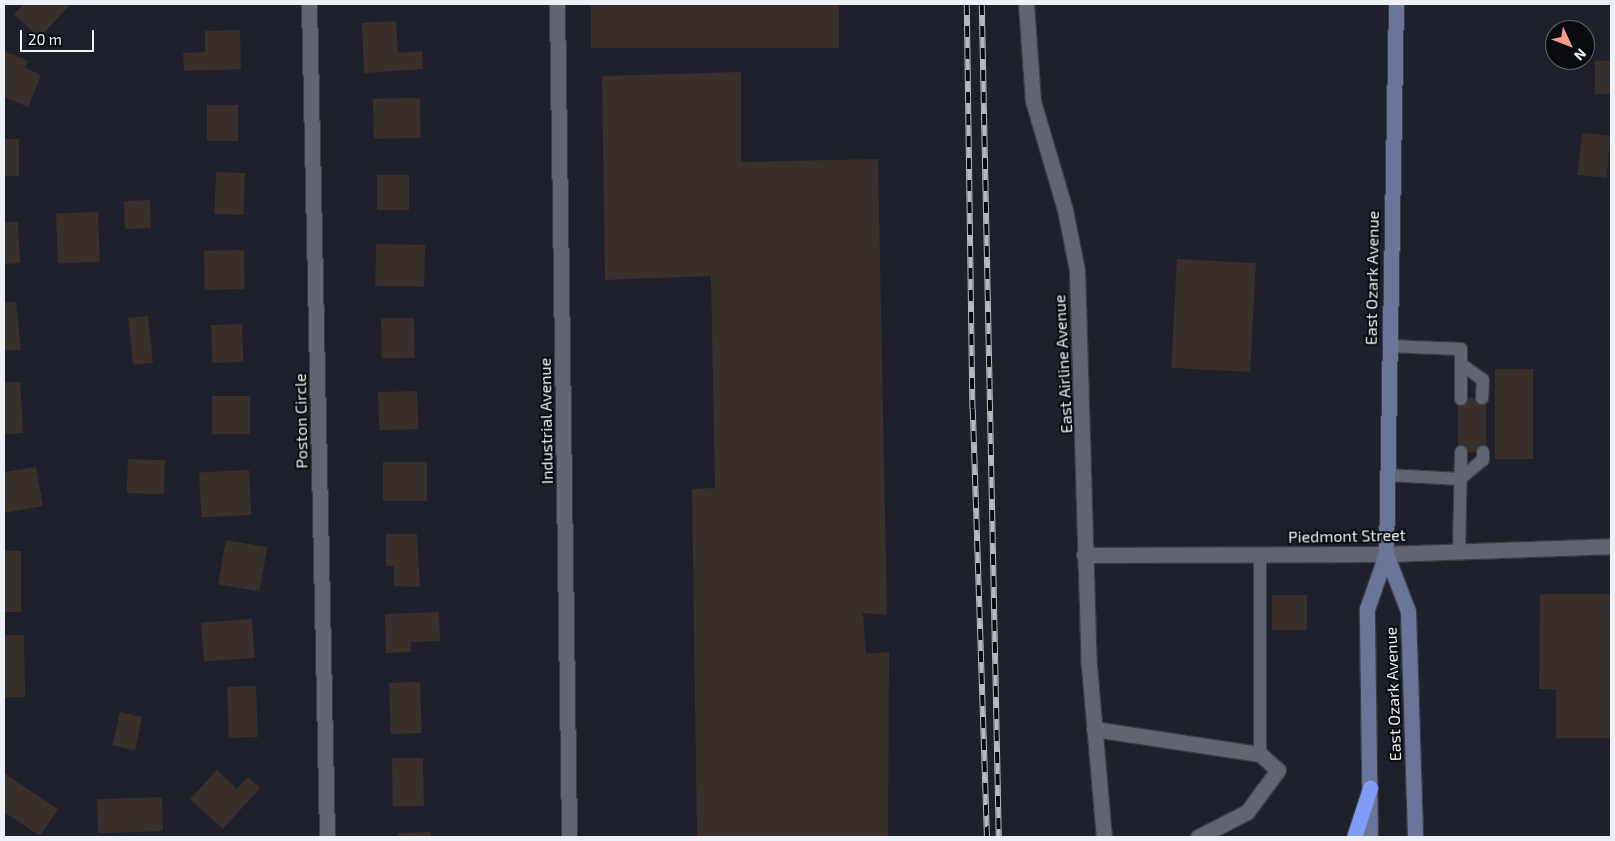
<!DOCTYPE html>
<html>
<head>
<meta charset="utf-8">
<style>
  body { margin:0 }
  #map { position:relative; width:1615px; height:841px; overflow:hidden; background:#1e212b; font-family:"Exo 2",sans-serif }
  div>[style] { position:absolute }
  .building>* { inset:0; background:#3b2f2b; transform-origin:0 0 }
  .roads { filter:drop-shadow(1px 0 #3a3d45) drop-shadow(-1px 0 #3a3d45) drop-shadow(0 1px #3a3d45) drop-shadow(0 -1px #3a3d45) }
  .service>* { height:12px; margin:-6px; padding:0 6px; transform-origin:6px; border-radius:6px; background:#616571 }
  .minor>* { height:15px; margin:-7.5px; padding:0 7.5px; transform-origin:7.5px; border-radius:7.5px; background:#616571 }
  .secondary>* { height:15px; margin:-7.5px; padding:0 7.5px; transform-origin:7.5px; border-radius:7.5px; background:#6a7699 }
  .motorway>* { height:15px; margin:-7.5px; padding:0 7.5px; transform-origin:7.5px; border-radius:7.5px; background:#7f9cf6 }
  .rail>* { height:5.5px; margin-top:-2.75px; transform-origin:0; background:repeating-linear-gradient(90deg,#090b0f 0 11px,#b6b9c0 0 22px); box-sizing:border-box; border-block:1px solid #b6b9c0 }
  span { translate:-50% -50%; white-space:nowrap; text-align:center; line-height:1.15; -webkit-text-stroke:4px #090b0f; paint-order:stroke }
  .street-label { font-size:16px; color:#edf0f6 }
  .frame { position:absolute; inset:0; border:5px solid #edf0f6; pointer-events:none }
  .north { position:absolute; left:1545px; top:20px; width:50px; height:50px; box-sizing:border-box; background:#090b0f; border:1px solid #64676b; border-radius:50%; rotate:133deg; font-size:14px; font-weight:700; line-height:20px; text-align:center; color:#edf0f6 }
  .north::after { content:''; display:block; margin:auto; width:18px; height:22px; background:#f39f85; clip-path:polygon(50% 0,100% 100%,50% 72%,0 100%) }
  .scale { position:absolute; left:20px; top:30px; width:74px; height:22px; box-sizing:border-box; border:2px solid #edf0f6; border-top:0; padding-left:6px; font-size:15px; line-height:18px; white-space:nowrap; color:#edf0f6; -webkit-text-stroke:4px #090b0f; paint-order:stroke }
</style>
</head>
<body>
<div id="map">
  <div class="building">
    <div style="clip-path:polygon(24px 4px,71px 4px,39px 38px,14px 14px)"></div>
    <div style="left:591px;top:4px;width:248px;height:44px"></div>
    <div style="clip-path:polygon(396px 21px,398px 53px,422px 51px,423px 69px,364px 73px,362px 23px)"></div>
    <div style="clip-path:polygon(240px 30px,241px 69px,184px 71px,183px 53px,205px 52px,205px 31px)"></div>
    <div style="clip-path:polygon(4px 51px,28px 61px,25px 68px,41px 75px,28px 107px,4px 97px)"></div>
    <div style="left:1595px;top:61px;width:16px;height:33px"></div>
    <div style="clip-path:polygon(741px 72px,741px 162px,878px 159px,887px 615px,863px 613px,866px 654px,889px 652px,888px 837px,697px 837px,692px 489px,715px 488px,711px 276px,605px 280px,602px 76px)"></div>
    <div style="left:420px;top:98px;width:40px;height:47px;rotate:89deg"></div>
    <div style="left:207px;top:105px;width:31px;height:36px"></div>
    <div style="left:1582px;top:133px;width:29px;height:42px;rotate:6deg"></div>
    <div style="left:4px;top:139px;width:15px;height:37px"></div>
    <div style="left:216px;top:172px;width:29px;height:42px;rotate:2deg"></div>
    <div style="left:377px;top:175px;width:32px;height:35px"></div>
    <div style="left:150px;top:200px;width:28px;height:26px;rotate:88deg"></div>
    <div style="left:98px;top:212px;width:50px;height:42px;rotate:88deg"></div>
    <div style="clip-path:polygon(4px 222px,18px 222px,20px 263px,4px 264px)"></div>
    <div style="left:376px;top:244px;width:49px;height:42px;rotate:1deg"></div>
    <div style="left:244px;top:250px;width:39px;height:40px;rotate:89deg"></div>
    <div style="left:1177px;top:259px;width:79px;height:109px;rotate:3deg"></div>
    <div style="clip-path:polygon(16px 302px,21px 350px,4px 351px,4px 303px)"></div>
    <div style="left:148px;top:316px;width:47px;height:20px;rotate:84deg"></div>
    <div style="left:414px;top:318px;width:40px;height:33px;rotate:89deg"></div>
    <div style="left:242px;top:324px;width:38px;height:31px;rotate:88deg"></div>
    <div style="left:1533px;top:369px;width:90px;height:38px;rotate:90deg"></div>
    <div style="clip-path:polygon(20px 382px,23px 433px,4px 434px,4px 383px)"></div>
    <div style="left:417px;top:391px;width:38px;height:39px;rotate:88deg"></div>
    <div style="left:212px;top:396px;width:38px;height:38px"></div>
    <div style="left:1458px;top:398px;width:28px;height:54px"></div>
    <div style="left:128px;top:459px;width:37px;height:34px;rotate:2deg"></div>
    <div style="left:383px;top:462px;width:44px;height:39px"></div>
    <div style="clip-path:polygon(36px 467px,43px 506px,4px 513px,4px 472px)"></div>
    <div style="left:249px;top:470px;width:45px;height:50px;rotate:87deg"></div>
    <div style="clip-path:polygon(386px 534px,417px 534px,420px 587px,394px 586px,394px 566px,386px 566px)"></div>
    <div style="left:226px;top:540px;width:42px;height:45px;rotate:10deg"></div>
    <div style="left:4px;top:551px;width:17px;height:61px"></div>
    <div style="clip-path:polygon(1540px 594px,1611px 594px,1611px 738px,1556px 738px,1556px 689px,1539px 689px)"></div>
    <div style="left:1272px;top:595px;width:35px;height:35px"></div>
    <div style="clip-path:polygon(439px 612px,440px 641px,411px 642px,411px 652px,386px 653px,385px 614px)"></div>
    <div style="left:252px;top:619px;width:39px;height:51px;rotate:86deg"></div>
    <div style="left:24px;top:635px;width:62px;height:20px;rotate:89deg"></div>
    <div style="left:420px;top:682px;width:51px;height:31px;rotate:88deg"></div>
    <div style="left:256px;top:686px;width:51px;height:29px;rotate:88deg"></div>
    <div style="left:120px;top:712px;width:23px;height:34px;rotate:13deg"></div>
    <div style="left:423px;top:758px;width:48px;height:31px;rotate:89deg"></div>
    <div style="clip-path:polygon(217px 770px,237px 789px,248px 777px,260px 788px,223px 829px,190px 799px)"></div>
    <div style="clip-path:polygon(4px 773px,58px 809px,40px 836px,4px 812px)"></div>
    <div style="left:162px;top:797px;width:34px;height:65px;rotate:88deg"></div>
    <div style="clip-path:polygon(431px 832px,431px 837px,398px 837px,398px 833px)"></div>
  </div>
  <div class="roads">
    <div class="service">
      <div style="left:1389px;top:346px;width:72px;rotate:2.4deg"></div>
      <div style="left:1461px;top:349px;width:50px;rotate:90deg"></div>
      <div style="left:1461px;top:364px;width:27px;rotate:36deg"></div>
      <div style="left:1483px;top:380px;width:18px;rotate:93deg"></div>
      <div style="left:1387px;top:475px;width:73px;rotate:3.1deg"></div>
      <div style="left:1460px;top:479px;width:30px;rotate:-40deg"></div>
      <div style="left:1483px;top:460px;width:8px;rotate:-90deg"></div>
      <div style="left:1459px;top:551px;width:99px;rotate:-88.8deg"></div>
      <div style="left:1260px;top:554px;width:200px;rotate:90deg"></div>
    </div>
    <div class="minor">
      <div style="left:309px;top:4px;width:833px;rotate:88.76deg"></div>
      <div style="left:557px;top:4px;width:833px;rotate:89.17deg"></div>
      <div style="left:1026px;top:4px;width:97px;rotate:85.9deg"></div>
      <div style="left:1033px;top:101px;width:114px;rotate:73.6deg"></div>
      <div style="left:1065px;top:210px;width:61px;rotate:78.7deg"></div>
      <div style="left:1077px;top:270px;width:396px;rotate:88.3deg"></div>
      <div style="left:1089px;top:666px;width:172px;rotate:85deg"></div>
      <div style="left:1084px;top:555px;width:302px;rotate:-0.2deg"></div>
      <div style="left:1386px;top:554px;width:225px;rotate:-2deg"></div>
      <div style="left:1094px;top:729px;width:168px;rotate:8.6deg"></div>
      <div style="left:1260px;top:754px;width:24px;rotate:42deg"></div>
      <div style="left:1278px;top:770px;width:52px;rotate:126.4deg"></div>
      <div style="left:1247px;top:812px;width:55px;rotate:153deg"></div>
    </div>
    <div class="secondary">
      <div style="left:1386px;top:554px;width:61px;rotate:68.9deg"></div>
      <div style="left:1408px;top:611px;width:226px;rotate:88.2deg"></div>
      <div style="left:1370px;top:837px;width:228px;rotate:-90.8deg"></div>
      <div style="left:1367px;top:609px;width:58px;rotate:-70.9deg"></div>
      <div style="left:1386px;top:554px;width:550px;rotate:-88.96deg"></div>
    </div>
    <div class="motorway">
      <div style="left:1354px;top:837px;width:52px;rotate:-71.9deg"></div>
    </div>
  </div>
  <div class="rail">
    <div style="left:967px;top:4px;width:405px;rotate:89.2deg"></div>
    <div style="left:973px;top:409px;width:428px;rotate:88.1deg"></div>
    <div style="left:982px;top:4px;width:833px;rotate:88.83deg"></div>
  </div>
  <div class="street-label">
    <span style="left:1372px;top:278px;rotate:-89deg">East Ozark Avenue</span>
    <span style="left:1063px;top:364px;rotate:-93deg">East Airline Avenue</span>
    <span style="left:301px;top:421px;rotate:-91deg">Poston Circle</span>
    <span style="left:546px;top:421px;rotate:-91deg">Industrial Avenue</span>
    <span style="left:1347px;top:536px;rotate:-1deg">Piedmont Street</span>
    <span style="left:1393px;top:694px;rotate:-92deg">East Ozark Avenue</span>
  </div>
  <div class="frame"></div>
  <div class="north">N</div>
  <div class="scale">20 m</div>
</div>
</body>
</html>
